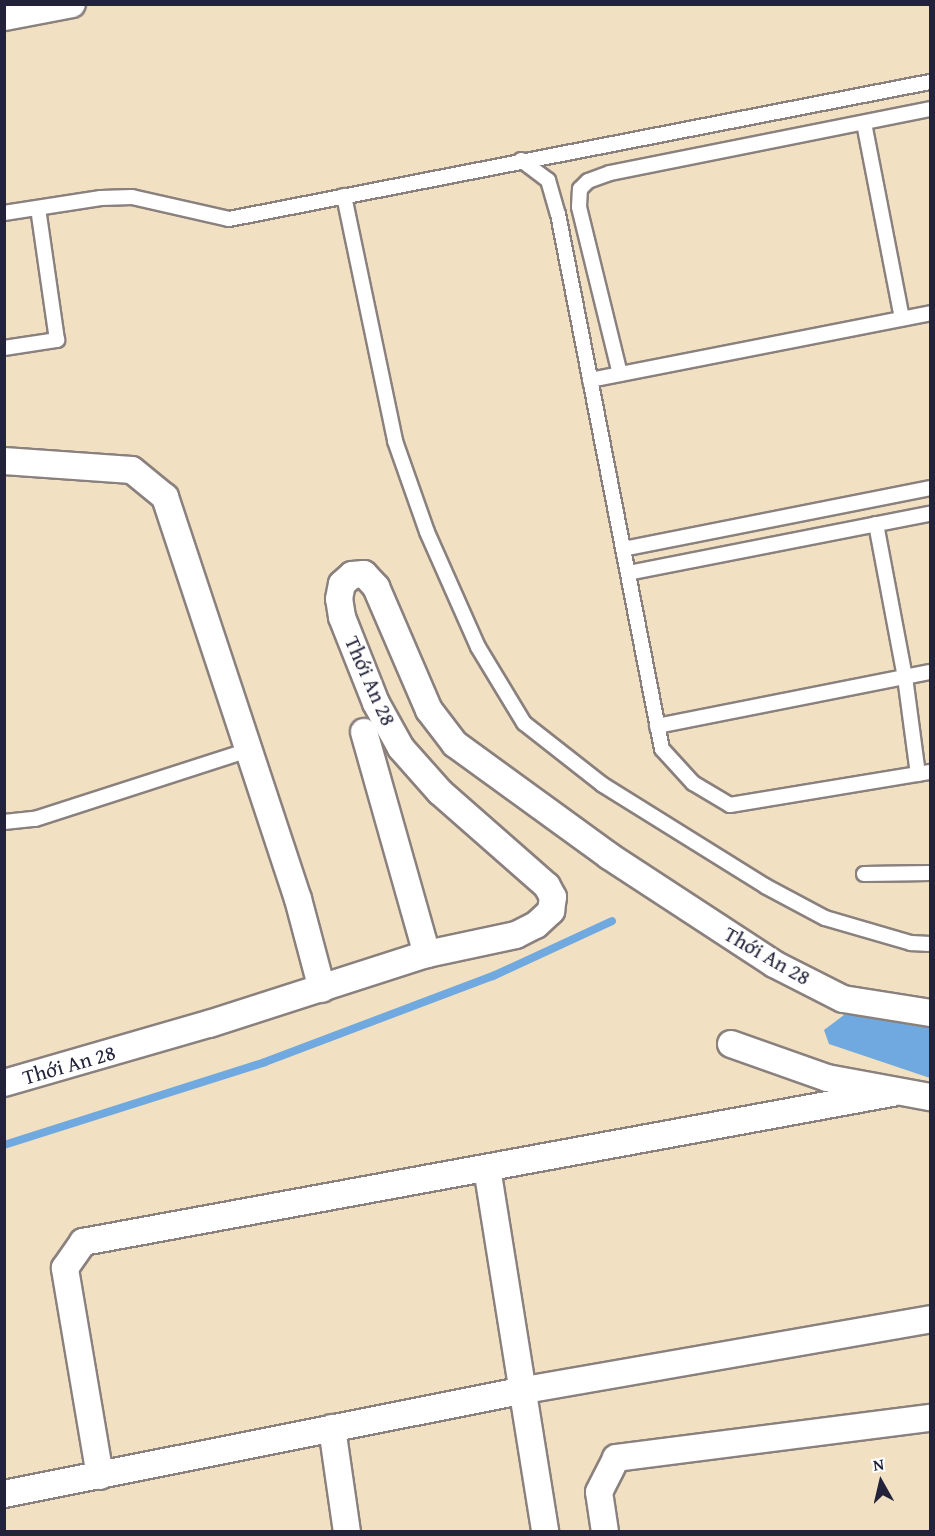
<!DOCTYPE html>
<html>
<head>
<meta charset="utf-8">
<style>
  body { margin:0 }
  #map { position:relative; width:935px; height:1536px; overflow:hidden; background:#f2e0c2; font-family:"Gentium Book Plus",serif }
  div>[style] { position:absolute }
  .water>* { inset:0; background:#6fa9df }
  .stream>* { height:8px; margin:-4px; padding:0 4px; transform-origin:4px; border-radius:4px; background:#6fa9df }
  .roads { filter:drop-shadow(2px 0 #8a817e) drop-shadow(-2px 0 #8a817e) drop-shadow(0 2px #8a817e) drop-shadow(0 -2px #8a817e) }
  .service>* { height:14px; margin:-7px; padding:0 7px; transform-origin:7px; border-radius:7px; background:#fff }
  .minor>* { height:26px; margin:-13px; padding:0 13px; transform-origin:13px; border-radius:13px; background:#fff }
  span { translate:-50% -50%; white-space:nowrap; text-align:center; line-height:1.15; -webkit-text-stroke:4.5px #fff; paint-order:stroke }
  .street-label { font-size:21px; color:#22223b }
  .frame { position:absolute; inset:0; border:6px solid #22223b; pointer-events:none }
  .north { position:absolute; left:851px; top:1452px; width:60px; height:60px; -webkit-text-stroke:4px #fff; paint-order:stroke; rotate:352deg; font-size:16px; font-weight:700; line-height:24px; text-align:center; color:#22223b }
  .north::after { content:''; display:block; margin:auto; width:21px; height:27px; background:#22223b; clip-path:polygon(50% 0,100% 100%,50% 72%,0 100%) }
</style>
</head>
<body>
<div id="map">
  <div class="water">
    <div style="clip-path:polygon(894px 1014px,930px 1027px,930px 1078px,829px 1044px,824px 1030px,844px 1015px)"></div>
  </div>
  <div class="stream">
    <div style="left:4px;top:1145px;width:274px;rotate:-17.6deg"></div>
    <div style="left:265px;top:1062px;width:244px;rotate:-20.7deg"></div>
    <div style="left:493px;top:976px;width:131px;rotate:-24.8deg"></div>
  </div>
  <div class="roads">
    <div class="service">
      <div style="left:864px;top:123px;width:199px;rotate:79deg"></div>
      <div style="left:521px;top:160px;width:34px;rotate:37deg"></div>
      <div style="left:548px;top:180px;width:35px;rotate:74deg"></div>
      <div style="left:558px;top:214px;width:545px;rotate:79deg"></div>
      <div style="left:662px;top:749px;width:46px;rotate:47.6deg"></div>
      <div style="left:693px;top:783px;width:43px;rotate:30.7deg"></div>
      <div style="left:730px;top:805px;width:203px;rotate:-9.4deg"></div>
      <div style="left:344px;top:196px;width:250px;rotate:78.2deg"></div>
      <div style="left:395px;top:441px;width:96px;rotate:70.6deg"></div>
      <div style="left:427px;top:532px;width:126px;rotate:66.1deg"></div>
      <div style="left:478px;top:647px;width:89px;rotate:58.8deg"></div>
      <div style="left:524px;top:723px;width:100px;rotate:38.1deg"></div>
      <div style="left:603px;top:785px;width:191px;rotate:31.9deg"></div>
      <div style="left:765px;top:886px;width:68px;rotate:28.1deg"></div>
      <div style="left:825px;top:918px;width:90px;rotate:16.2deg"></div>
      <div style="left:911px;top:943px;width:19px;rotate:3deg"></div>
      <div style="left:4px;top:213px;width:98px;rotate:-8.8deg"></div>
      <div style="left:101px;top:198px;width:31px;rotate:-2deg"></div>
      <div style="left:132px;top:197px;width:99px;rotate:12.8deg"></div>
      <div style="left:229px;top:219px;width:714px;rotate:-11.06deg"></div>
      <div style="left:4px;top:348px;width:54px;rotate:-8.6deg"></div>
      <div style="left:57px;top:340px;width:133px;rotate:-98.2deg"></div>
      <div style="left:620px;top:374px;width:172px;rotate:-103.8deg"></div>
      <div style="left:579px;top:207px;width:18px;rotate:-87deg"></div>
      <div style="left:580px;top:189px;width:11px;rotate:-45deg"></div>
      <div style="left:588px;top:181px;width:23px;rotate:-20deg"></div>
      <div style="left:610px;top:173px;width:326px;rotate:-11.3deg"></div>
      <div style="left:590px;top:380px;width:347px;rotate:-11.1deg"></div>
      <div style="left:876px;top:524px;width:156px;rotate:79.3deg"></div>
      <div style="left:905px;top:677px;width:98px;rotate:82.4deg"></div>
      <div style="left:623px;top:549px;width:313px;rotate:-11.2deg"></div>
      <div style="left:628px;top:573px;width:308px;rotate:-11.1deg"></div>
      <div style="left:657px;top:726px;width:278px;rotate:-11.2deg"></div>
      <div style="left:4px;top:822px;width:31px;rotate:-6deg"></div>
      <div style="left:35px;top:819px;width:225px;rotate:-17.9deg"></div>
      <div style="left:864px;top:874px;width:66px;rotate:-0.9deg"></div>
    </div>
    <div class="minor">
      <div style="left:4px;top:17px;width:69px;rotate:-10.8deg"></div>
      <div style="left:4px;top:461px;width:128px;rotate:4deg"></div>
      <div style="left:132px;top:470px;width:43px;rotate:39.3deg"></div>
      <div style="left:165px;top:497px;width:423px;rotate:71.7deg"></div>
      <div style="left:298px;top:899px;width:93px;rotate:75.1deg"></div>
      <div style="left:364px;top:732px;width:231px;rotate:74.2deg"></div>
      <div style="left:731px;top:1044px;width:102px;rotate:19.5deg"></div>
      <div style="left:827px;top:1078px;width:105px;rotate:10.5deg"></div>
      <div style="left:4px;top:1083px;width:213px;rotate:-16.1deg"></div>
      <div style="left:209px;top:1024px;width:229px;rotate:-17.8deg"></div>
      <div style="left:427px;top:954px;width:91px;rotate:-12.1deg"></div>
      <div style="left:516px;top:935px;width:22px;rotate:-27deg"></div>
      <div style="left:536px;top:925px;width:21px;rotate:-43deg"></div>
      <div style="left:551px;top:911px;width:14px;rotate:-82deg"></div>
      <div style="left:553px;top:897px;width:13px;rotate:-119deg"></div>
      <div style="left:547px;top:886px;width:142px;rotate:-138.7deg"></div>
      <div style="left:440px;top:792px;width:59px;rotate:-131.6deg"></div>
      <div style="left:401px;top:748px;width:51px;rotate:-119.1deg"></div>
      <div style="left:376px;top:703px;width:92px;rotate:-111.6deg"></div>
      <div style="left:342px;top:617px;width:18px;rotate:-99deg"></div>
      <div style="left:339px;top:599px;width:15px;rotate:-79deg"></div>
      <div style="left:342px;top:584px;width:13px;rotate:-42deg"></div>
      <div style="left:352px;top:575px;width:12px;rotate:-5deg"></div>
      <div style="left:364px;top:574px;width:18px;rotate:47deg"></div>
      <div style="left:376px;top:587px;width:134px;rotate:66.7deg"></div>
      <div style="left:429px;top:710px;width:43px;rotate:52.6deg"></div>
      <div style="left:455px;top:744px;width:190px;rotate:36deg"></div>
      <div style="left:609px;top:856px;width:197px;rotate:33.2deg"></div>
      <div style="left:774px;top:964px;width:77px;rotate:26.9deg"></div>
      <div style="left:843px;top:999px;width:88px;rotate:9.1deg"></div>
      <div style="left:487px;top:1168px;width:369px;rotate:80.9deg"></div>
      <div style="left:332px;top:1428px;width:105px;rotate:81.8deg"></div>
      <div style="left:100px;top:1476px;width:211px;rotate:-99.6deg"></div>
      <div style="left:65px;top:1268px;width:32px;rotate:-55deg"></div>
      <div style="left:83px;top:1242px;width:823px;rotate:-10.44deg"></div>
      <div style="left:4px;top:1494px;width:531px;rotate:-11.29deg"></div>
      <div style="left:525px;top:1390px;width:411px;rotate:-9.9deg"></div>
      <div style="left:605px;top:1532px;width:40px;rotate:-98.5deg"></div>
      <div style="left:599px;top:1492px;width:38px;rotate:-63deg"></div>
      <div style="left:616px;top:1458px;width:317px;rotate:-7.3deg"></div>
    </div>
  </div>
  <div class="street-label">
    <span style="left:370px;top:681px;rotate:66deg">Thới An 28</span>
    <span style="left:767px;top:956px;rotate:30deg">Thới An 28</span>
    <span style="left:69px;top:1065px;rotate:-16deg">Thới An 28</span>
  </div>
  <div class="frame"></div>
  <div class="north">N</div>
</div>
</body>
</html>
